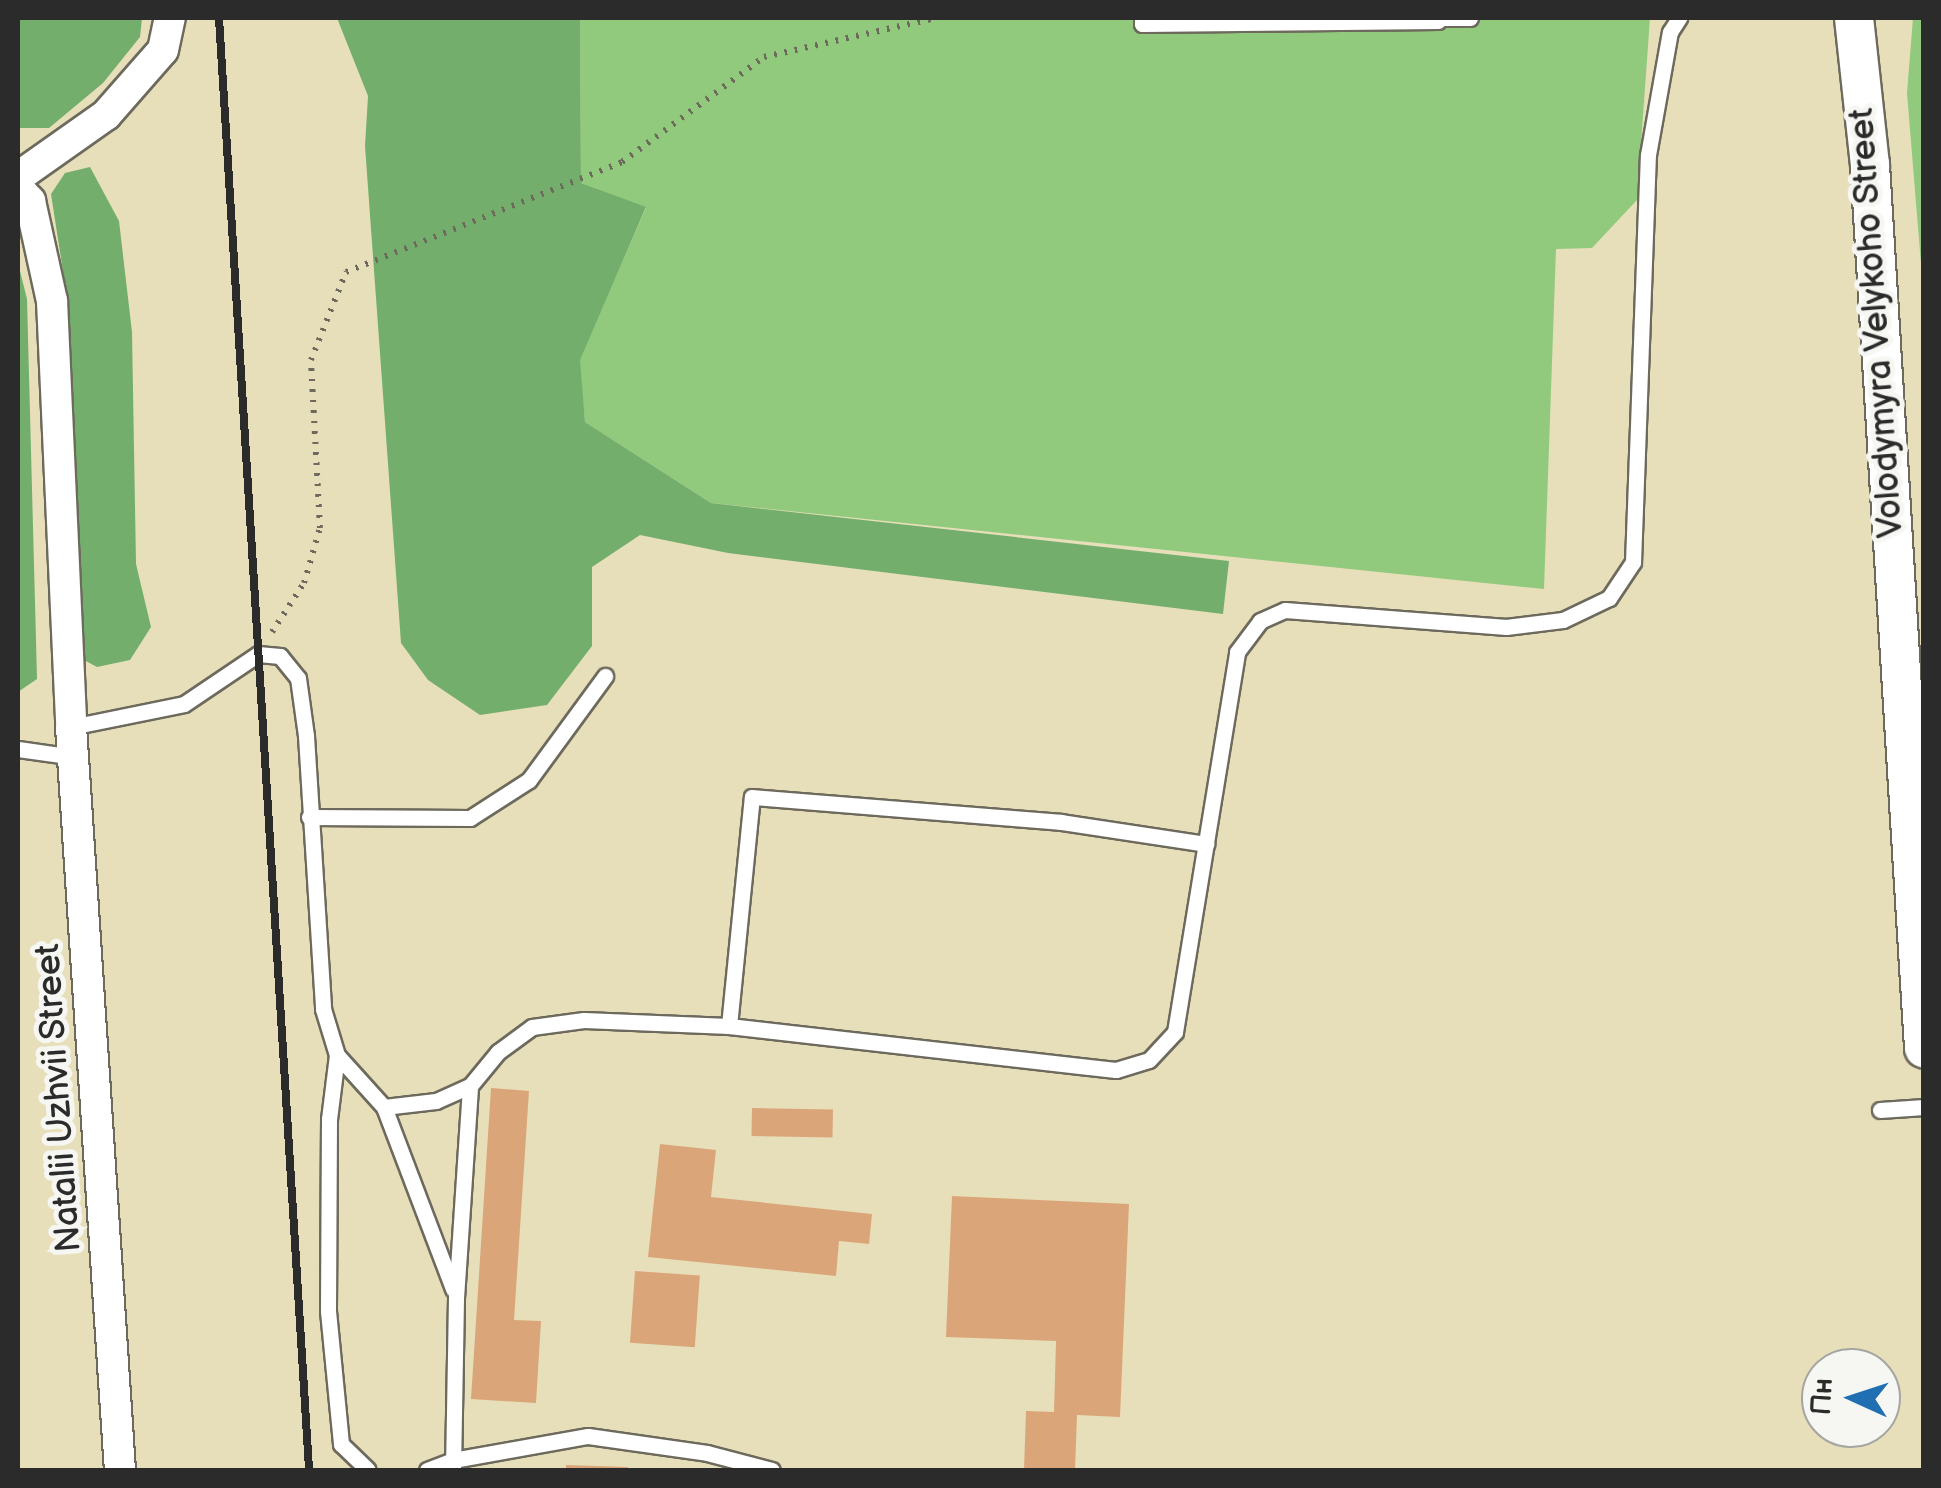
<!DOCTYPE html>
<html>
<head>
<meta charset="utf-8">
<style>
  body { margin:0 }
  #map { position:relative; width:1941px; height:1488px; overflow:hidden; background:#e7dfba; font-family:"Balsamiq Sans",sans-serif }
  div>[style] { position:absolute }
  .green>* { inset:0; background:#91ca7d }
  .forest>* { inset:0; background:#74ae6c }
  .building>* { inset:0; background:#daa679; transform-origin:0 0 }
  .path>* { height:6px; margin-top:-3px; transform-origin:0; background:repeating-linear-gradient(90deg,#6d6a5d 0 2.5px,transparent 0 10.5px) }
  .roads { filter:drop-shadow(2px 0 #6d6a5d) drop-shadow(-2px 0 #6d6a5d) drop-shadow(0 2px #6d6a5d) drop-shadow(0 -2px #6d6a5d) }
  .service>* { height:15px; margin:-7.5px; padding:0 7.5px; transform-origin:7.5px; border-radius:7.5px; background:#fff }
  .minor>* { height:30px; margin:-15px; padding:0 15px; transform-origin:15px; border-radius:15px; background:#fff }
  .tertiary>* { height:38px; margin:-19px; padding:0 19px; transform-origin:19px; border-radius:19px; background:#fff }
  .rail>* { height:8px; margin:-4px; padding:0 4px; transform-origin:4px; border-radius:4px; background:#2b2b2b }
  span { translate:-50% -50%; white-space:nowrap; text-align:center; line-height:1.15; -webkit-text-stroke:10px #f6f6f2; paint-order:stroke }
  .street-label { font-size:35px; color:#2b2b2b }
  .frame { position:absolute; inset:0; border:20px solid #2b2b2b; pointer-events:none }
  .north { position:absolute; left:1801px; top:1348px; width:100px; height:100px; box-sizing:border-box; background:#f6f6f2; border:2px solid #a5a5a2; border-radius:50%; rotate:273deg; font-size:28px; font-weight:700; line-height:40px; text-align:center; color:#2b2b2b }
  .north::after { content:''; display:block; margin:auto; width:35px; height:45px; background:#1f6fb2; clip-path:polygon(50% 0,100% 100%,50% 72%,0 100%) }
</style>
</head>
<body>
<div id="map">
  <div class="green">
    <div style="clip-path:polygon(580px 18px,1650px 18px,1637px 200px,1592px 248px,1556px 249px,1544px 589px,711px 503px,585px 422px,579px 360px,646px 208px,581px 183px)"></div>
    <div style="clip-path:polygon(1913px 18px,1924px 18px,1923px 288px,1907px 93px)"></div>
  </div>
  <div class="forest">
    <div style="clip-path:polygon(18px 18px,142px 18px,140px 37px,103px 83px,49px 128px,18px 128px)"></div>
    <div style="clip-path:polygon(337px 18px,580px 18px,581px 183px,646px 207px,580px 360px,585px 422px,711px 503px,1229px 561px,1223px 614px,728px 553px,640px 535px,592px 567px,592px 646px,547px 705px,480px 715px,428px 680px,401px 643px,365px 146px,368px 96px)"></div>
    <div style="clip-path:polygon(90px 167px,119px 221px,132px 332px,136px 564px,151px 627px,130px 660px,97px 667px,84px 660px,67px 297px,51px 194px,65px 173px)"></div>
    <div style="clip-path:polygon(18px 263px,27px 299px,37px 679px,18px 692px)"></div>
  </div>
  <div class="building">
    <div style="clip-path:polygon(491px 1088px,529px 1091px,514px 1320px,541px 1321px,536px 1403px,471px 1399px)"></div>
    <div style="left:752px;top:1108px;width:81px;height:28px;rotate:1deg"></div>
    <div style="clip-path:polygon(660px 1144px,716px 1150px,711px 1197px,872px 1214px,869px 1244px,839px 1241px,836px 1276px,648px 1257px)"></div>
    <div style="clip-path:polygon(952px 1196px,1129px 1204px,1120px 1417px,1077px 1415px,1075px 1470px,1024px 1470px,1026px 1411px,1054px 1412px,1056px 1341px,946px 1337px)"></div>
    <div style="left:635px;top:1271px;width:65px;height:72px;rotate:4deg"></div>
    <div style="clip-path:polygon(566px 1465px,628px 1467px,628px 1470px,566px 1470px)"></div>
  </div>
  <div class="path">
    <div style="left:272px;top:632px;width:59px;rotate:-56.9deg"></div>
    <div style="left:304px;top:583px;width:57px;rotate:-73.8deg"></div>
    <div style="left:320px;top:528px;width:168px;rotate:-93.1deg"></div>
    <div style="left:311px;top:360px;width:95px;rotate:-68.3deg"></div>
    <div style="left:346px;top:272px;width:297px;rotate:-21.7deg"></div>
    <div style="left:622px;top:162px;width:177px;rotate:-36.5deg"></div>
    <div style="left:764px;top:57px;width:176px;rotate:-12.8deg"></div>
  </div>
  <div class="roads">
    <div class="service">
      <div style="left:1142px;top:18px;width:6px;rotate:90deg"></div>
      <div style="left:1142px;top:24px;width:296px;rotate:-0.6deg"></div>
      <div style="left:1436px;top:18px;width:34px"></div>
      <div style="left:71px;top:727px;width:115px;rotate:-11.5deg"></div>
      <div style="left:184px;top:704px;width:89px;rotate:-34deg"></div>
      <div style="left:258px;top:654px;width:22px;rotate:5deg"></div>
      <div style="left:280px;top:656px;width:28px;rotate:51deg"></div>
      <div style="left:298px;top:678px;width:59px;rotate:82.1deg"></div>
      <div style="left:306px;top:736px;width:274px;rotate:86.4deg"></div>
      <div style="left:323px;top:1009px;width:48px;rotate:73.1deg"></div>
      <div style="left:337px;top:1055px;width:70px;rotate:47.9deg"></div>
      <div style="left:384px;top:1107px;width:52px;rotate:-6.6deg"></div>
      <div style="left:436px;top:1101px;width:37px;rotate:-24deg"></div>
      <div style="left:470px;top:1086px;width:44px;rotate:-50.5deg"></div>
      <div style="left:498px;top:1052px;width:42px;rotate:-36.3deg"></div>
      <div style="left:532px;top:1027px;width:52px;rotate:-7.7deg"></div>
      <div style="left:584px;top:1020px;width:145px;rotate:2.4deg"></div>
      <div style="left:729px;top:1026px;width:389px;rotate:6.5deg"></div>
      <div style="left:1116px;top:1070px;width:34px;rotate:-17deg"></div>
      <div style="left:1149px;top:1060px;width:38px;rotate:-47deg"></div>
      <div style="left:1175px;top:1032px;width:385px;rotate:-80.7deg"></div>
      <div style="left:1237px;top:652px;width:39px;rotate:-53deg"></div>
      <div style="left:1260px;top:621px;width:27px;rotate:-24deg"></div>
      <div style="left:1285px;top:610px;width:222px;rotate:4.4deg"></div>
      <div style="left:1506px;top:627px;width:57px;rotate:-7deg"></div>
      <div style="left:1563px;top:620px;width:51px;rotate:-25.6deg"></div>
      <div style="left:1609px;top:598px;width:43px;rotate:-56.3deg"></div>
      <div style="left:1633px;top:562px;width:407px;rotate:-87.9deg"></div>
      <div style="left:1648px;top:155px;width:125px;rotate:-79.9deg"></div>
      <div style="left:1670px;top:32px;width:17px;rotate:-57deg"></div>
      <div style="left:18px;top:749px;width:58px;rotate:8deg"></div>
      <div style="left:309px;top:817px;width:161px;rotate:0.4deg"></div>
      <div style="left:470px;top:818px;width:70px;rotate:-32.8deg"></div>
      <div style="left:529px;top:780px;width:129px;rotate:-53.8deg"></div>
      <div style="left:729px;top:1026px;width:230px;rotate:-84.3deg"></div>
      <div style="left:752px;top:797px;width:310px;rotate:4.6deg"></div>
      <div style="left:1061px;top:822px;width:147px;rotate:8.6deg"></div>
      <div style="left:337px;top:1055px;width:64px;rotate:97.1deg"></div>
      <div style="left:329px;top:1119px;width:192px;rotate:90.3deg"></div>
      <div style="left:328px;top:1311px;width:134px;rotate:84.4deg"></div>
      <div style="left:341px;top:1444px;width:37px;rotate:44deg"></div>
      <div style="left:384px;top:1107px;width:195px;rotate:69.2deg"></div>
      <div style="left:1880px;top:1110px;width:44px;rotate:-3.9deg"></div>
      <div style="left:427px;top:1470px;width:28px;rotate:-21deg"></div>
      <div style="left:453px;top:1460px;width:137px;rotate:-10.1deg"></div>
      <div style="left:588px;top:1436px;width:120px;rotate:8.1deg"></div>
      <div style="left:707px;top:1453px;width:67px;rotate:14.7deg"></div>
      <div style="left:453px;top:1470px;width:172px;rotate:-89deg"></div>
      <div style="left:456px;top:1298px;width:212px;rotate:-86.2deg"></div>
    </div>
    <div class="minor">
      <div style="left:18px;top:177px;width:108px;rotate:-35.2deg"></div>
      <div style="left:106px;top:115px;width:86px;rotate:-48.8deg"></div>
      <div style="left:163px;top:50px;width:33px;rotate:-78deg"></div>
      <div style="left:18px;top:188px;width:18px;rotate:47deg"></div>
      <div style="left:30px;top:201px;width:102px;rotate:77.6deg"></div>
      <div style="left:52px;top:301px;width:426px;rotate:87.4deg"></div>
      <div style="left:71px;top:727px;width:745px;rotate:86.23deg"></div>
    </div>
    <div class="tertiary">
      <div style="left:1854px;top:18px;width:148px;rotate:83.8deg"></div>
      <div style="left:1870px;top:165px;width:885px;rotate:86.5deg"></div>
    </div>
  </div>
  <div class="rail">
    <div style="left:219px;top:18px;width:1455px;rotate:86.45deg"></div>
  </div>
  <div class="street-label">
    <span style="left:1877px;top:323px;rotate:-94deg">Volodymyra Velykoho Street</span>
    <span style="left:59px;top:1098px;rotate:-94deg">Natalii Uzhvii Street</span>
  </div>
  <div class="frame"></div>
  <div class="north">Пн</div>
</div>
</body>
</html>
